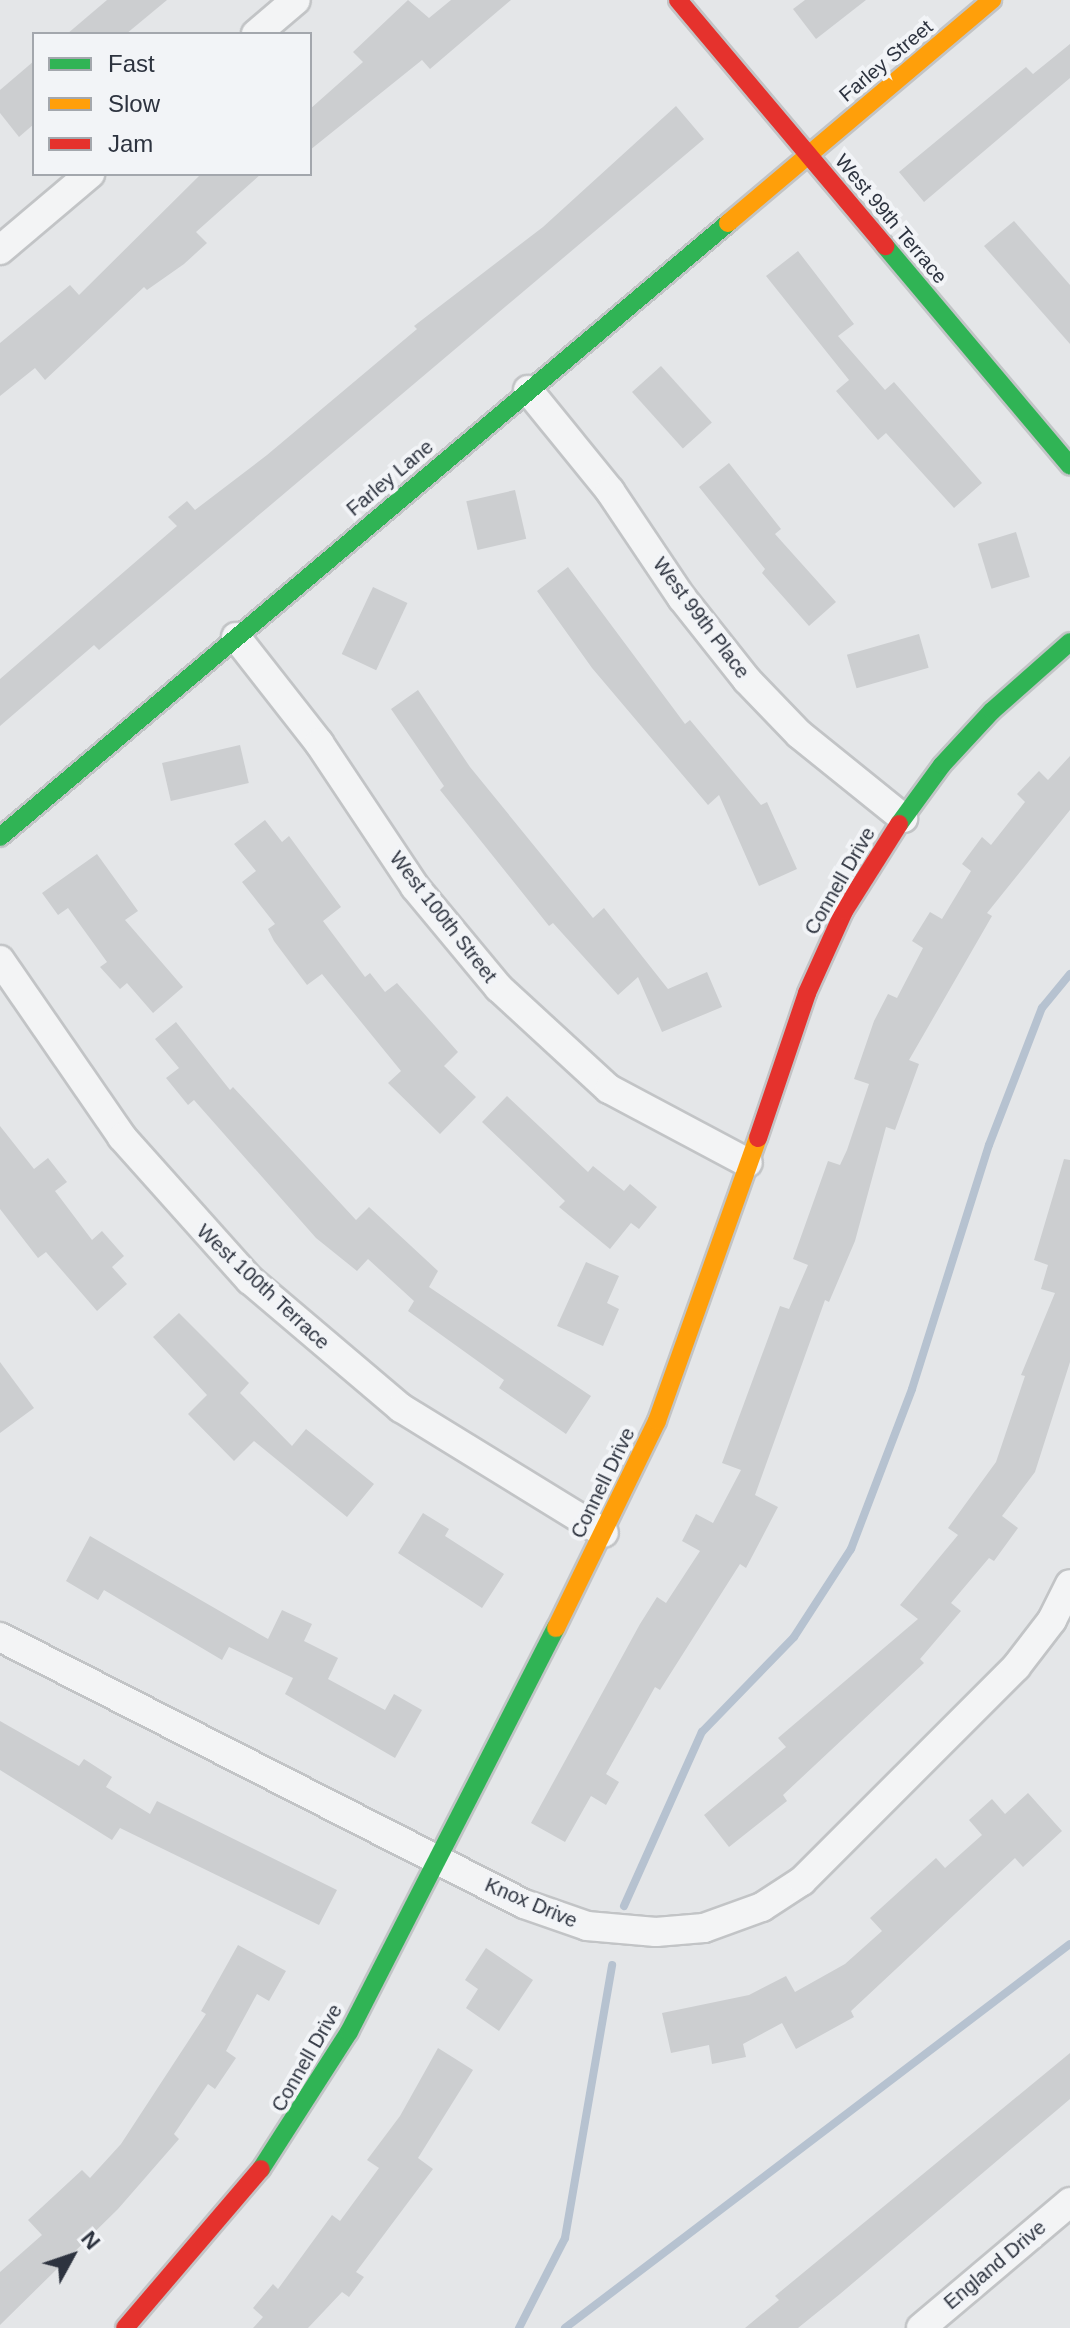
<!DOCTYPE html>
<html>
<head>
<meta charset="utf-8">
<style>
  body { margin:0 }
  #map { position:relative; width:1070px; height:2328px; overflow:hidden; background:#e4e6e8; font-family:Arial,sans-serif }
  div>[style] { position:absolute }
  .stream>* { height:8px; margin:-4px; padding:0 4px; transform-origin:4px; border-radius:4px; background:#b6c2d0 }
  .building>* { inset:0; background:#ccced0; transform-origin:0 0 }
  .roads { filter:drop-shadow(2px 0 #c2c4c6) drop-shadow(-2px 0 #c2c4c6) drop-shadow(0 2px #c2c4c6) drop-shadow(0 -2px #c2c4c6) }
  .street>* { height:28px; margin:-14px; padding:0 14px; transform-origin:14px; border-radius:14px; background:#f3f4f5 }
  .fast>* { height:18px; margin:-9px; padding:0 9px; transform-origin:9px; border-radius:9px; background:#30b455 }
  .slow>* { height:18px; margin:-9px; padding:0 9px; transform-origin:9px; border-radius:9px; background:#ff9f0a }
  .jam>* { height:18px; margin:-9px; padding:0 9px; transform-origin:9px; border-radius:9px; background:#e5322d }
  span { translate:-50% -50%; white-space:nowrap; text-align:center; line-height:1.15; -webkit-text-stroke:8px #f2f4f7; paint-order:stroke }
  .street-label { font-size:20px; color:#2d333f }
  .legend { position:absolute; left:32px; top:32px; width:280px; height:144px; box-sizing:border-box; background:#f2f4f7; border:2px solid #a3a7ad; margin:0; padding:10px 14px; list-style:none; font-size:24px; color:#2d333f }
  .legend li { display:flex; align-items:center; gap:16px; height:40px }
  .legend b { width:40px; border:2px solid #a3a7ad }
  .north { position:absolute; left:32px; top:2216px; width:80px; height:80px; -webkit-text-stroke:6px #f2f4f7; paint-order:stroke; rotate:50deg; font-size:22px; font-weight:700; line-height:32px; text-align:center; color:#2d333f }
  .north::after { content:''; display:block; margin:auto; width:28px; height:36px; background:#2d333f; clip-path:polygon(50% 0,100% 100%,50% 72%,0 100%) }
</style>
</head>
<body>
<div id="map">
  <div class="stream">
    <div style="left:624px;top:1906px;width:191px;rotate:-65.9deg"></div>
    <div style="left:702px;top:1732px;width:132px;rotate:-45.9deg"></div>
    <div style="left:794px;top:1637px;width:105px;rotate:-57.1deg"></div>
    <div style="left:851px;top:1549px;width:171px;rotate:-69.1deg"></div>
    <div style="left:912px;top:1389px;width:256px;rotate:-72.5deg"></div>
    <div style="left:989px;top:1145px;width:147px;rotate:-68.9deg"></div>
    <div style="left:1042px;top:1008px;width:44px;rotate:-50.5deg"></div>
    <div style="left:519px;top:2328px;width:101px;rotate:-62.9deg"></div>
    <div style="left:565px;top:2238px;width:277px;rotate:-80.2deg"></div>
    <div style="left:565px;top:2328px;width:634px;rotate:-37.25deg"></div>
  </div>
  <div class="building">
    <div style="clip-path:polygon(107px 0,167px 0,126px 34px,67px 34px)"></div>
    <div style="clip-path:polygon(408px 0,429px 18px,451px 0,511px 0,430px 69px,422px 60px,310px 150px,310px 109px,363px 62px,353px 52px)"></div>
    <div style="clip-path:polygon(805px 0,866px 0,816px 39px,793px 9px)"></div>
    <div style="clip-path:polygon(1070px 44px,1070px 78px,924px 202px,899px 172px,1026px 67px,1033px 74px)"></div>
    <div style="clip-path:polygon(34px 61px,34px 124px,19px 137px,0 113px,0 90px)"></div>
    <div style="clip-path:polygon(676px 106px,704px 139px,99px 650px,94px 645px,0 726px,0 679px,177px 526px,168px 517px,187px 501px,195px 510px,267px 455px,417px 329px,414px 326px,543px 227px)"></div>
    <div style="clip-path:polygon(201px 174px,261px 174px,196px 232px,207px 243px,184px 264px,147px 290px,144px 287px,45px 380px,35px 368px,0 396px,0 343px,70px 285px,79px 295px)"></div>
    <div style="clip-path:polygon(1014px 221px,1070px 285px,1070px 344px,984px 246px)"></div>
    <div style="clip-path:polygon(798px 251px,854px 324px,838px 336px,885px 390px,894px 382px,982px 483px,954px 508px,886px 433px,878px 440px,836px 391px,849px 380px,766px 276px)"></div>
    <div style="left:661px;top:366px;width:76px;height:39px;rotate:48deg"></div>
    <div style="clip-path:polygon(729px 463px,781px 529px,775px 534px,836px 602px,809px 626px,762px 573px,765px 569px,699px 487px)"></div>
    <div style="left:515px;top:490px;width:50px;height:50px;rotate:77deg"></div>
    <div style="left:1016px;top:532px;width:47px;height:40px;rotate:73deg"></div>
    <div style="clip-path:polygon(568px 567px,685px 724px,690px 720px,761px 805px,767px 802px,797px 869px,759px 886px,719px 795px,708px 805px,592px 668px,537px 591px)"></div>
    <div style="left:373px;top:587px;width:38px;height:74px;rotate:25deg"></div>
    <div style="left:919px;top:634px;width:35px;height:75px;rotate:74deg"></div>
    <div style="clip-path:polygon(418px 690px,470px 767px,593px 918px,604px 908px,668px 989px,707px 972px,722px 1007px,662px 1032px,638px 977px,618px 995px,553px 923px,549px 926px,440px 790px,444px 786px,391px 709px)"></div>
    <div style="left:240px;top:745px;width:39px;height:80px;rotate:77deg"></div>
    <div style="clip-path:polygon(1070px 756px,1070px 810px,987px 913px,992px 916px,909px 1060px,919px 1064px,895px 1130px,886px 1127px,855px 1241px,829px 1302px,825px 1300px,755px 1495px,778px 1507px,746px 1568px,740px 1564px,660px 1690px,655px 1687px,606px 1774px,619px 1782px,606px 1805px,591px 1796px,565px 1842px,531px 1823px,640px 1624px,657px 1597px,666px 1603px,700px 1551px,682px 1541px,696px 1514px,713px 1523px,741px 1470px,722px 1463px,780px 1306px,789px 1309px,808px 1265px,793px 1259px,828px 1161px,840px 1165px,847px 1150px,869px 1084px,854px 1079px,874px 1021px,888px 994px,897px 998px,923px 948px,912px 941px,930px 912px,942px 919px,971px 871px,962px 864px,982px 837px,991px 845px,1025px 802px,1017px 794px,1039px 771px,1048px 780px)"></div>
    <div style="clip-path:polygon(265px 820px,282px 842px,289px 836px,341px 907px,323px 921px,365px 977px,370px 973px,385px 992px,397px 983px,458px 1052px,444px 1066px,476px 1097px,440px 1134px,388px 1083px,401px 1071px,322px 974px,307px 985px,274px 941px,268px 929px,275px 924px,242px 882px,256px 871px,234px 844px)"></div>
    <div style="clip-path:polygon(97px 854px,138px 911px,125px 920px,183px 987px,153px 1013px,127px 983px,120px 989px,100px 967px,107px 962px,68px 908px,58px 915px,42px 893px)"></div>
    <div style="clip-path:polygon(176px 1022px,230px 1090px,233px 1087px,356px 1220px,369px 1207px,438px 1271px,429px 1287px,591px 1396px,566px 1434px,499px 1388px,504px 1380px,408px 1311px,414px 1301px,368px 1259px,357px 1271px,316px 1238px,194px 1100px,188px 1105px,166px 1078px,179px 1068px,155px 1039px)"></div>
    <div style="clip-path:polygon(507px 1096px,588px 1172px,593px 1166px,624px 1191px,630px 1184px,657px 1207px,639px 1229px,631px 1223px,610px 1249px,559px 1207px,565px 1201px,482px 1122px)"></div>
    <div style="clip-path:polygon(0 1126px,34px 1169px,48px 1158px,67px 1182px,55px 1191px,92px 1240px,102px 1231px,124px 1256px,112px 1267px,127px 1284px,97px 1311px,46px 1252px,38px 1258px,0 1209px)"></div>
    <div style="clip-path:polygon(1064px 1159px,1070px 1160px,1070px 1362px,1035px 1472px,1002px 1516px,1018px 1528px,994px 1561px,989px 1558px,951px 1603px,961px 1611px,920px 1659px,924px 1663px,783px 1795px,787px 1801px,729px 1847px,704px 1815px,786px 1747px,778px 1738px,918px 1619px,900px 1605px,958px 1535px,948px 1528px,996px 1462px,1025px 1376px,1021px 1375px,1055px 1293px,1041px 1289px,1048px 1265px,1034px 1260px)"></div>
    <div style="clip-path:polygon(586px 1262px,619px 1276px,607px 1303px,619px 1309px,603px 1346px,557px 1326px)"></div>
    <div style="clip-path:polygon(179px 1313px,249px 1383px,240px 1393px,292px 1446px,306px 1429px,374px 1484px,347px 1517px,254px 1441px,234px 1461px,188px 1414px,207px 1395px,153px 1337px)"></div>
    <div style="clip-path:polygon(0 1362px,34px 1408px,0 1433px)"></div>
    <div style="clip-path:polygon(423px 1513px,449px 1529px,445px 1536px,504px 1574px,482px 1608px,398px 1553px)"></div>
    <div style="clip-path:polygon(90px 1536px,268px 1639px,282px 1610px,312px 1624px,304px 1641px,338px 1658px,328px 1679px,385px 1710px,394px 1694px,422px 1710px,395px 1758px,285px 1694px,293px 1678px,229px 1647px,222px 1660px,104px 1590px,98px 1600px,66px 1581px)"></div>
    <div style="clip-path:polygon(0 1721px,79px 1766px,84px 1759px,112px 1777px,106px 1787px,150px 1814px,157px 1801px,337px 1890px,319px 1925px,120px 1828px,112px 1840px,0 1770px)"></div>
    <div style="clip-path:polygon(1028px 1793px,1062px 1831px,1023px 1867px,1015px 1858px,851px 2011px,854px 2017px,796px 2049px,782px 2023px,743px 2044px,746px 2057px,712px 2064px,709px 2045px,671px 2053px,662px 2013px,749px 1995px,786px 1976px,795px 1992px,845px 1964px,882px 1931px,870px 1918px,936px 1858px,945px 1868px,982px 1835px,969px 1820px,992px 1799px,1005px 1814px)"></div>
    <div style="clip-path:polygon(238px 1945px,286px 1971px,269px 2001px,257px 1994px,226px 2051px,236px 2058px,215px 2089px,208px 2084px,174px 2134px,179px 2139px,118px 2209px,0 2325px,0 2272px,42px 2235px,28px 2220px,82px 2170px,90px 2178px,121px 2144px,206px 2014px,201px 2011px)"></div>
    <div style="clip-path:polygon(486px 1948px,533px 1980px,499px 2031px,466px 2008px,478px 1989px,465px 1980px)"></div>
    <div style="clip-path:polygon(438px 2048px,473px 2070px,418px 2158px,433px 2169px,356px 2272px,364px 2277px,349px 2297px,342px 2292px,308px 2328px,253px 2328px,263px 2317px,253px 2308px,273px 2284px,278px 2289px,332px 2215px,340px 2221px,379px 2168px,367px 2160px,400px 2116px)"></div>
    <div style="clip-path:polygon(1070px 2053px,1070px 2099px,840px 2294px,798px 2328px,745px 2328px,779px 2300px,775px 2296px)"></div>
  </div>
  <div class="roads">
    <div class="street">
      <div style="left:256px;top:34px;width:52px;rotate:-40.4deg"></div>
      <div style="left:0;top:250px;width:118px;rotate:-40.2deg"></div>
      <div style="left:528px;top:390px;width:130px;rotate:50.9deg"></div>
      <div style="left:610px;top:491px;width:129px;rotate:56.1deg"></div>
      <div style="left:682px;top:598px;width:105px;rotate:51.6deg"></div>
      <div style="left:747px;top:680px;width:75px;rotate:46.1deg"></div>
      <div style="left:799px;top:734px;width:134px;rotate:38.9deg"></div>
      <div style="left:236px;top:637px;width:135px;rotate:51.9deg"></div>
      <div style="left:319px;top:743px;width:173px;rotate:56.3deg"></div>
      <div style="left:415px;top:887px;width:131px;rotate:50.3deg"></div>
      <div style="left:499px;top:988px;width:149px;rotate:42.6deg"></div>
      <div style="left:609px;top:1089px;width:157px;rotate:28deg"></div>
      <div style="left:0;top:960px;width:215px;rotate:55.4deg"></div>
      <div style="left:122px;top:1137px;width:192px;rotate:48.2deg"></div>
      <div style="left:250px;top:1280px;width:198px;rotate:40.3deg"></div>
      <div style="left:401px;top:1408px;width:238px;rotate:31.6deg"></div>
      <div style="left:0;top:1637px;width:588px;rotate:27deg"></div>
      <div style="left:524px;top:1904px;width:67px;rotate:19.2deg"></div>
      <div style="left:587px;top:1926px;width:69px;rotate:5deg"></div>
      <div style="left:656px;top:1932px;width:48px;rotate:-4.8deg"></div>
      <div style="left:704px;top:1928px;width:62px;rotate:-19.9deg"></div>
      <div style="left:762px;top:1907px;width:48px;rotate:-33deg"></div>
      <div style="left:802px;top:1881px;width:303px;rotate:-45deg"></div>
      <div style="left:1016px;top:1667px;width:59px;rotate:-52.5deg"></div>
      <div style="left:1052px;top:1620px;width:40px;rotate:-63.4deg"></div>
      <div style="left:921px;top:2328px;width:195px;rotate:-40.2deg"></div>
    </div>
    <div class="fast">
      <div style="left:885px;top:246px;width:287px;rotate:49.9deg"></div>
      <div style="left:899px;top:824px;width:73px;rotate:-53.9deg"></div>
      <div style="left:942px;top:765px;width:74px;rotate:-47.2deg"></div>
      <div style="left:992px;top:711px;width:104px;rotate:-41.5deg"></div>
      <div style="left:0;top:837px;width:952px;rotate:-40.14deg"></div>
      <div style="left:261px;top:2169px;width:163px;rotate:-57.3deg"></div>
      <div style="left:349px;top:2032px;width:454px;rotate:-62.9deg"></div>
    </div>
    <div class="slow">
      <div style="left:728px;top:223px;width:346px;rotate:-40.2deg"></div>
      <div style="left:556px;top:1628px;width:230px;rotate:-64deg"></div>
      <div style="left:657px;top:1421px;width:300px;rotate:-70.4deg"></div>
    </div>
    <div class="jam">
      <div style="left:678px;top:0;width:322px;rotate:49.9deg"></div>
      <div style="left:758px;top:1138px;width:153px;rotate:-71.3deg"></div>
      <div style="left:807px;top:993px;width:90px;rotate:-65.7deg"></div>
      <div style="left:844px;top:911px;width:103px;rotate:-57.7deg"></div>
      <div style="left:125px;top:2328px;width:209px;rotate:-49.5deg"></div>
    </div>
  </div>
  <div class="street-label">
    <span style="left:886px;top:61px;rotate:-40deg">Farley Street</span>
    <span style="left:891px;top:219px;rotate:50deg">West 99th Terrace</span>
    <span style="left:390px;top:478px;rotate:-40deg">Farley Lane</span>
    <span style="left:701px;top:618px;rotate:53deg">West 99th Place</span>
    <span style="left:840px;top:881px;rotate:-60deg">Connell Drive</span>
    <span style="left:443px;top:917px;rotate:52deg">West 100th Street</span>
    <span style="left:263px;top:1287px;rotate:43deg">West 100th Terrace</span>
    <span style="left:603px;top:1483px;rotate:-64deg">Connell Drive</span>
    <span style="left:531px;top:1903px;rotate:23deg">Knox Drive</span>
    <span style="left:307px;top:2058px;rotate:-60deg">Connell Drive</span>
    <span style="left:995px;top:2265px;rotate:-40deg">England Drive</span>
  </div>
  <ul class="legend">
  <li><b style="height:10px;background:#30b455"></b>Fast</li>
  <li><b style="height:10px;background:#ff9f0a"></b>Slow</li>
  <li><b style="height:10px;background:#e5322d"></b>Jam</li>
  </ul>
  <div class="north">N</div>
</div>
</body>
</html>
